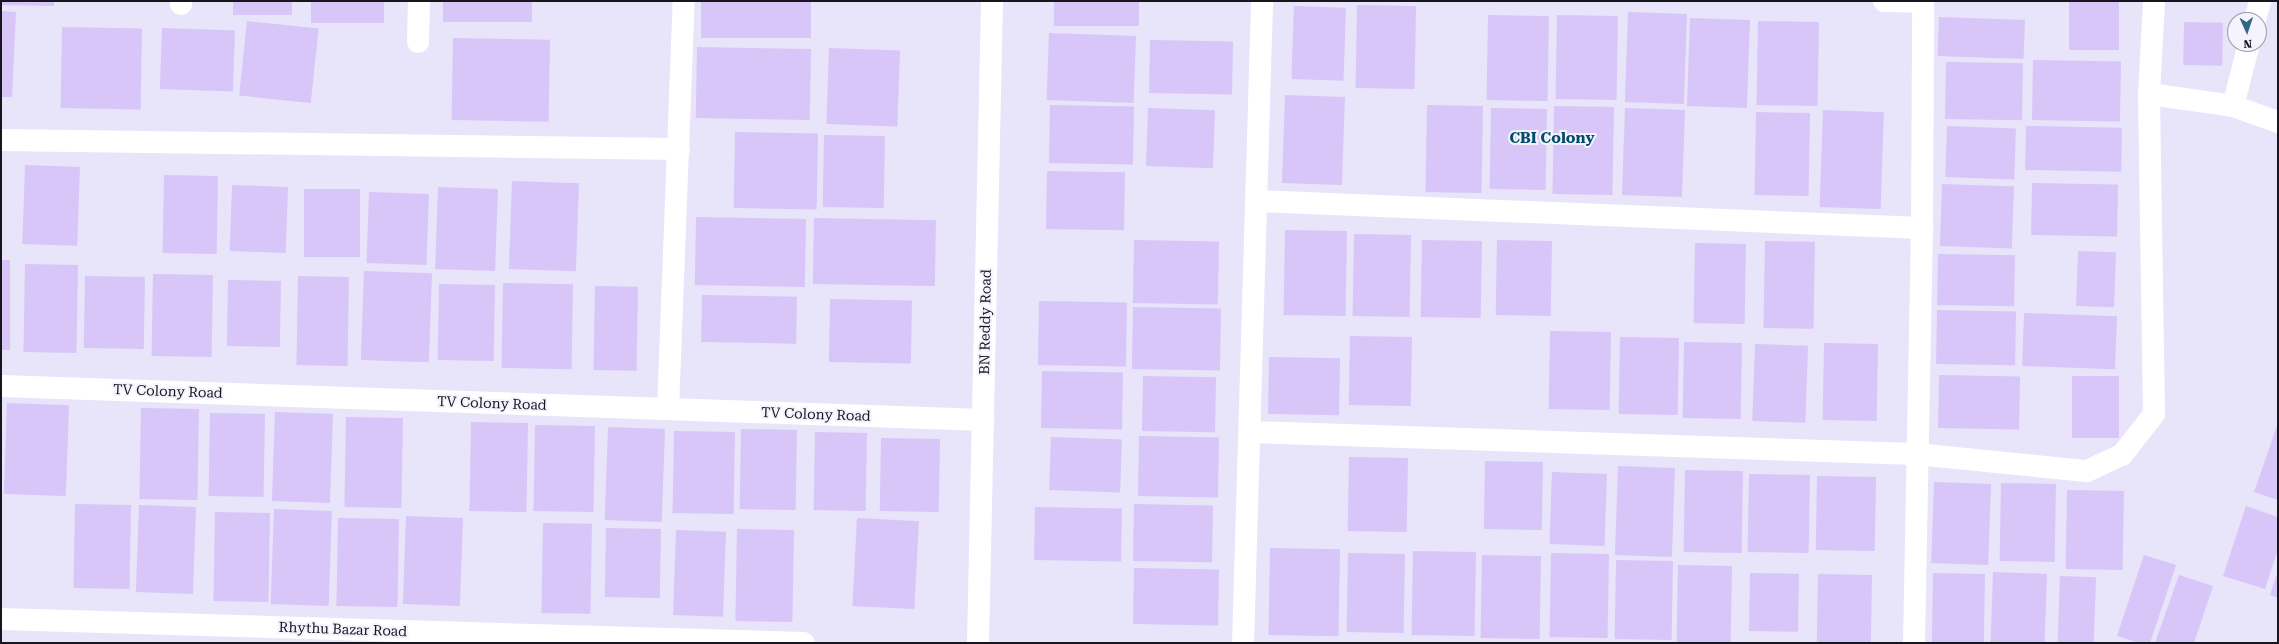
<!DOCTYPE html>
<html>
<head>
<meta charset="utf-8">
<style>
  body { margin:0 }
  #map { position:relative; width:2279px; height:644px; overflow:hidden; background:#e8e4fa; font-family:"Roboto Serif",serif }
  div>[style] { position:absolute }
  .building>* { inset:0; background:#d7c6f7; transform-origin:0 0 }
  .minor>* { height:22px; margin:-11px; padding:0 11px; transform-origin:11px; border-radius:11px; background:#fff }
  span { translate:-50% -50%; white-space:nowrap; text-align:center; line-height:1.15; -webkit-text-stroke:4px #f5f3fe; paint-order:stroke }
  .street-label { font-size:14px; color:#17151e }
  .neighbourhood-label { font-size:15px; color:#004d69; font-weight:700 }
  .frame { position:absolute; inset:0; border:2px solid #17151e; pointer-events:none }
  .north { position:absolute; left:2227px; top:12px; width:40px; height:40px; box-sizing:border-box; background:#f5f3fe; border:1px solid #9c9aa4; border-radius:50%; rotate:177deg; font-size:11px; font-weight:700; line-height:16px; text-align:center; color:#17151e }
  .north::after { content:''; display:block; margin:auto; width:14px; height:18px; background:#306882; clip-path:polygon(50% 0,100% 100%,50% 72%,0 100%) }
</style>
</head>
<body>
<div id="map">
  <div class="building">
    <div style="clip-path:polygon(1px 1px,54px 1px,54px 6px,1px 5px)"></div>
    <div style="left:233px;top:1px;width:59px;height:14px"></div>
    <div style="left:311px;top:1px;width:73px;height:22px"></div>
    <div style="left:443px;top:1px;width:89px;height:21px"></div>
    <div style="left:701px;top:1px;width:110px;height:37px"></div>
    <div style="left:1054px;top:1px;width:85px;height:25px"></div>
    <div style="left:2069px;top:1px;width:50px;height:49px"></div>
    <div style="left:1357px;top:5px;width:59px;height:83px;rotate:1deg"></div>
    <div style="left:1294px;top:6px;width:52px;height:73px;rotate:2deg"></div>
    <div style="clip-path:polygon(1px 11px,16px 12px,12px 97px,1px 97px)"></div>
    <div style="left:1628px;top:12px;width:59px;height:90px;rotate:2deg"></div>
    <div style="left:1488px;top:15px;width:61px;height:85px;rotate:1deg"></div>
    <div style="left:1557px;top:15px;width:61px;height:84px;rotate:1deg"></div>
    <div style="left:1939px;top:17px;width:86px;height:39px;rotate:2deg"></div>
    <div style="left:1690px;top:18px;width:60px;height:88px;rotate:2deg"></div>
    <div style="left:247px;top:21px;width:72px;height:75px;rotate:6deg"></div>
    <div style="left:1758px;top:21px;width:61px;height:84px;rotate:1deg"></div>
    <div style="left:2184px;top:22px;width:39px;height:43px;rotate:1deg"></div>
    <div style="left:62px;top:27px;width:80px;height:81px;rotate:1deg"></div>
    <div style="left:162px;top:28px;width:73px;height:61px;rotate:2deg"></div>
    <div style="left:1049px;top:33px;width:87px;height:67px;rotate:2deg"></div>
    <div style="left:453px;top:38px;width:97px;height:82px;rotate:1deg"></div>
    <div style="left:1150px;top:40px;width:83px;height:53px;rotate:1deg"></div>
    <div style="left:697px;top:47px;width:114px;height:71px;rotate:1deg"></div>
    <div style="left:829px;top:48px;width:71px;height:76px;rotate:2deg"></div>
    <div style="left:2033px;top:60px;width:88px;height:60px;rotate:1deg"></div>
    <div style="left:1946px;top:62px;width:77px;height:57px;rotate:1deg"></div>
    <div style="left:1285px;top:95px;width:60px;height:88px;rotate:2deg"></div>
    <div style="left:1050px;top:105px;width:84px;height:58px;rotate:1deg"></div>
    <div style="left:1427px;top:105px;width:56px;height:87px;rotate:1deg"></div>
    <div style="left:1554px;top:106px;width:60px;height:88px;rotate:1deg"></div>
    <div style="left:1148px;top:108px;width:67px;height:58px;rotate:2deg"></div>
    <div style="left:1491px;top:108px;width:56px;height:81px;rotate:1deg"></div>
    <div style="left:1625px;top:108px;width:60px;height:87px;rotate:2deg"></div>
    <div style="left:1823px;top:110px;width:61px;height:97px;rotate:2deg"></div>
    <div style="left:1756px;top:112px;width:54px;height:83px;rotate:1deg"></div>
    <div style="left:1947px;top:126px;width:69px;height:51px;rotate:2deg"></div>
    <div style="left:2026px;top:126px;width:96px;height:44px;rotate:1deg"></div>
    <div style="left:735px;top:132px;width:83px;height:76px;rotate:1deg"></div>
    <div style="left:824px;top:135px;width:61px;height:72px;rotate:1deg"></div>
    <div style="left:25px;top:165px;width:55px;height:79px;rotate:2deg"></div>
    <div style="left:1047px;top:171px;width:78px;height:58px;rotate:1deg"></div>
    <div style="left:164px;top:175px;width:54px;height:78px;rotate:1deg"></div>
    <div style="left:512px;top:181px;width:67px;height:88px;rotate:2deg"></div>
    <div style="left:2032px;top:183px;width:86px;height:52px;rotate:1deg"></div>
    <div style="left:1942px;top:184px;width:72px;height:62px;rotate:2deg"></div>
    <div style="left:232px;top:185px;width:56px;height:66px;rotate:2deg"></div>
    <div style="left:438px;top:187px;width:60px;height:82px;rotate:2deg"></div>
    <div style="left:304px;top:189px;width:56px;height:68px"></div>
    <div style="left:369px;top:192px;width:60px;height:71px;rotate:2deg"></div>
    <div style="left:696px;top:217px;width:110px;height:68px;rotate:1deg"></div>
    <div style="left:814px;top:218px;width:122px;height:66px;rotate:1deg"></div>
    <div style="left:1285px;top:230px;width:62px;height:85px;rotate:1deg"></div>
    <div style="left:1354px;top:234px;width:57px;height:82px;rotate:1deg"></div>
    <div style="left:1134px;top:240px;width:85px;height:63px;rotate:1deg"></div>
    <div style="left:1422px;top:240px;width:60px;height:77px;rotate:1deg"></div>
    <div style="left:1497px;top:240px;width:55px;height:75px;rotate:1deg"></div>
    <div style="left:1765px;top:241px;width:50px;height:87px;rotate:1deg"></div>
    <div style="left:1695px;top:243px;width:51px;height:80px;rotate:1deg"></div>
    <div style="left:2078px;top:251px;width:38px;height:55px;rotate:2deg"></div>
    <div style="left:1938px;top:254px;width:77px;height:51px;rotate:1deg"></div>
    <div style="left:1px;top:260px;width:9px;height:90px"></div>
    <div style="left:25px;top:264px;width:53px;height:88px;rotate:1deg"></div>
    <div style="left:364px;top:271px;width:68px;height:89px;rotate:2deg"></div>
    <div style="left:153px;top:274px;width:60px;height:82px;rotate:1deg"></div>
    <div style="left:85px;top:276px;width:60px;height:72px;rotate:1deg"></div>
    <div style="left:298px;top:276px;width:51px;height:89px;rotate:1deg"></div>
    <div style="left:228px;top:280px;width:53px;height:66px;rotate:1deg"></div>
    <div style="left:503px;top:283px;width:70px;height:85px;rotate:1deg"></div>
    <div style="left:439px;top:284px;width:56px;height:76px;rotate:1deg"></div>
    <div style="left:595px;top:286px;width:43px;height:84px;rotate:1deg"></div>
    <div style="left:702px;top:295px;width:95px;height:47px;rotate:1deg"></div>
    <div style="left:830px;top:299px;width:82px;height:63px;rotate:1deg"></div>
    <div style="left:1039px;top:301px;width:88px;height:64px;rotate:1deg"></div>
    <div style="left:1133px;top:307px;width:88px;height:62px;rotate:1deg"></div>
    <div style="left:1937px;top:310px;width:79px;height:54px;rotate:1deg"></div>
    <div style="left:2024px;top:313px;width:93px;height:53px;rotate:2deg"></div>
    <div style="left:1550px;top:331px;width:61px;height:78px;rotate:1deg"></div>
    <div style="left:1350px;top:336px;width:62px;height:69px;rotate:1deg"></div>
    <div style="left:1620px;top:337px;width:59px;height:77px;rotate:1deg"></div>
    <div style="left:1684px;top:342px;width:58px;height:76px;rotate:1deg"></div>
    <div style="left:1824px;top:343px;width:54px;height:77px;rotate:1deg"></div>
    <div style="left:1755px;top:344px;width:53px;height:77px;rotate:2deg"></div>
    <div style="left:1269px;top:357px;width:71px;height:57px;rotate:1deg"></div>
    <div style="left:1042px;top:371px;width:81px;height:57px;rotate:1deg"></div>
    <div style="left:1939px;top:375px;width:81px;height:53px;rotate:1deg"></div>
    <div style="left:1143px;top:376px;width:73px;height:55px;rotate:1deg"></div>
    <div style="left:2072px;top:376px;width:47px;height:62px"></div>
    <div style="left:7px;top:403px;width:62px;height:91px;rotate:2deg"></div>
    <div style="left:141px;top:408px;width:58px;height:91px;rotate:1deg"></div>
    <div style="left:275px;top:412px;width:58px;height:89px;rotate:2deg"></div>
    <div style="left:210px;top:413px;width:55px;height:83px;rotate:1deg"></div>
    <div style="left:346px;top:417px;width:57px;height:90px;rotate:1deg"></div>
    <div style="left:471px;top:422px;width:57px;height:89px;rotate:1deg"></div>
    <div style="clip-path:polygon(2278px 423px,2278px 500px,2254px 492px)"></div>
    <div style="left:535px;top:425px;width:60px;height:86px;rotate:1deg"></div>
    <div style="left:608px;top:427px;width:57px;height:93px;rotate:2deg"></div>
    <div style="left:741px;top:429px;width:56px;height:80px;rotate:1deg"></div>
    <div style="left:674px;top:431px;width:61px;height:82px;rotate:1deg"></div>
    <div style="left:815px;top:432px;width:52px;height:78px;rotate:1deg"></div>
    <div style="left:1139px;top:436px;width:80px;height:60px;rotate:1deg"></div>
    <div style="left:1051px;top:437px;width:71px;height:53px;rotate:2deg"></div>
    <div style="left:881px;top:438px;width:59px;height:73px;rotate:1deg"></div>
    <div style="left:1349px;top:457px;width:59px;height:74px;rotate:1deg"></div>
    <div style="left:1485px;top:461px;width:58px;height:68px;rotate:1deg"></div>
    <div style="left:1618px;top:466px;width:57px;height:89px;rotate:2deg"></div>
    <div style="left:1685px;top:470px;width:58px;height:82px;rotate:1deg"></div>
    <div style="left:1552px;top:472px;width:55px;height:72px;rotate:2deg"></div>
    <div style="left:1749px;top:474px;width:61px;height:78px;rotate:1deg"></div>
    <div style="left:1817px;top:476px;width:59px;height:74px;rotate:1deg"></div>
    <div style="left:1934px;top:482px;width:57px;height:81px;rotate:2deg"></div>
    <div style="left:2001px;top:483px;width:55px;height:78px;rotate:1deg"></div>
    <div style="left:2067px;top:490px;width:57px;height:79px;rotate:1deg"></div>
    <div style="left:75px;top:504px;width:56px;height:84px;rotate:1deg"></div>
    <div style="left:1134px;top:504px;width:79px;height:57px;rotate:1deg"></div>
    <div style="left:139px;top:505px;width:57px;height:87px;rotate:2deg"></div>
    <div style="clip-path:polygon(2246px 506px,2278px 517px,2278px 549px,2265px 589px,2223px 576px)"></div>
    <div style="left:1035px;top:507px;width:87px;height:53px;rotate:1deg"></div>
    <div style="left:274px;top:509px;width:58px;height:95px;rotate:2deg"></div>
    <div style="left:215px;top:512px;width:55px;height:89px;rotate:1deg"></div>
    <div style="left:406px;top:516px;width:57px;height:88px;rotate:2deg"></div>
    <div style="left:338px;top:518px;width:61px;height:88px;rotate:1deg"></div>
    <div style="left:857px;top:518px;width:62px;height:88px;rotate:3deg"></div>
    <div style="left:543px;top:523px;width:49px;height:90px;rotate:1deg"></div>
    <div style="left:606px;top:528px;width:55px;height:69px;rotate:1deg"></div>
    <div style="left:737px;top:529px;width:57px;height:92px;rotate:1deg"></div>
    <div style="left:676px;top:530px;width:50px;height:85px;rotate:2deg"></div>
    <div style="left:1270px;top:548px;width:70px;height:87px;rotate:1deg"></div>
    <div style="left:1413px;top:551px;width:63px;height:84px;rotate:1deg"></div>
    <div style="left:1348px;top:553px;width:57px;height:79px;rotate:1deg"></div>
    <div style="left:1551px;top:553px;width:58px;height:84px;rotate:1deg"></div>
    <div style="left:1482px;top:555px;width:59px;height:83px;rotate:1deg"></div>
    <div style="clip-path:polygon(2144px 555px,2176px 565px,2150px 643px,2139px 643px,2117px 636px)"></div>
    <div style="left:1616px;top:560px;width:57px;height:79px;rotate:1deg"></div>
    <div style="left:1678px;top:565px;width:54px;height:78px;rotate:1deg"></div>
    <div style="left:1134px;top:568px;width:85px;height:56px;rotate:1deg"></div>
    <div style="clip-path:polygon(2278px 571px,2278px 598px,2270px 595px)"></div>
    <div style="left:1993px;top:572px;width:54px;height:71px;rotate:2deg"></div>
    <div style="left:1750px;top:573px;width:49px;height:58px;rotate:1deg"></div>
    <div style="left:1933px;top:573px;width:52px;height:70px;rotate:1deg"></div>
    <div style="left:1818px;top:574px;width:54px;height:69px;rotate:1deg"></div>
    <div style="clip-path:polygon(2179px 575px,2213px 586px,2194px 643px,2155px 643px)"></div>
    <div style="left:2060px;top:576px;width:36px;height:67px;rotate:2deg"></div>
  </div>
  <div class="minor">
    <div style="left:1884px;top:1px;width:39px;rotate:1deg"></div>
    <div style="left:181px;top:4px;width:3px;rotate:-90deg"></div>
    <div style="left:2255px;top:20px;width:20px;rotate:-75deg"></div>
    <div style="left:418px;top:42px;width:41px;rotate:-88.6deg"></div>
    <div style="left:2149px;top:94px;width:85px;rotate:8.1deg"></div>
    <div style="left:2233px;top:106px;width:48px;rotate:19.6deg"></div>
    <div style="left:2233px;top:106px;width:64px;rotate:-75.5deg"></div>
    <div style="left:1px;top:140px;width:678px;rotate:0.76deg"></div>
    <div style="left:1256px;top:201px;width:667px;rotate:2.32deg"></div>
    <div style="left:1px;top:386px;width:983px;rotate:1.98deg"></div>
    <div style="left:668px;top:409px;width:408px;rotate:-87.8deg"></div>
    <div style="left:1251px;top:432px;width:665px;rotate:1.89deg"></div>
    <div style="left:1916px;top:454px;width:172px;rotate:5.7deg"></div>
    <div style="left:2087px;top:471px;width:38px;rotate:-25deg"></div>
    <div style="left:2122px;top:455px;width:52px;rotate:-52deg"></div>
    <div style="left:2154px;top:414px;width:320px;rotate:-90.9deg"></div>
    <div style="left:2149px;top:94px;width:93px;rotate:-86.9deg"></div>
    <div style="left:1px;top:619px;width:803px;rotate:1.71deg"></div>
    <div style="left:978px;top:643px;width:642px;rotate:-88.75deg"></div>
    <div style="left:1243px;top:643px;width:642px;rotate:-88.3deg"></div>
    <div style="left:1914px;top:643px;width:415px;rotate:-88.9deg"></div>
    <div style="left:1922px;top:228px;width:227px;rotate:-89.7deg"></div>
  </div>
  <div class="street-label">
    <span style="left:985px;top:322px;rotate:-89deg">BN Reddy Road</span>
    <span style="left:168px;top:391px;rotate:2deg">TV Colony Road</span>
    <span style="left:492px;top:403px;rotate:2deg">TV Colony Road</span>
    <span style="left:816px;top:414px;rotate:2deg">TV Colony Road</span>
    <span style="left:343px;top:629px;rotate:2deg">Rhythu Bazar Road</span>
  </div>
  <div class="neighbourhood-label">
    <span style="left:1552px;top:139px">CBI Colony</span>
  </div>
  <div class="frame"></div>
  <div class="north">N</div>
</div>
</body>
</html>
